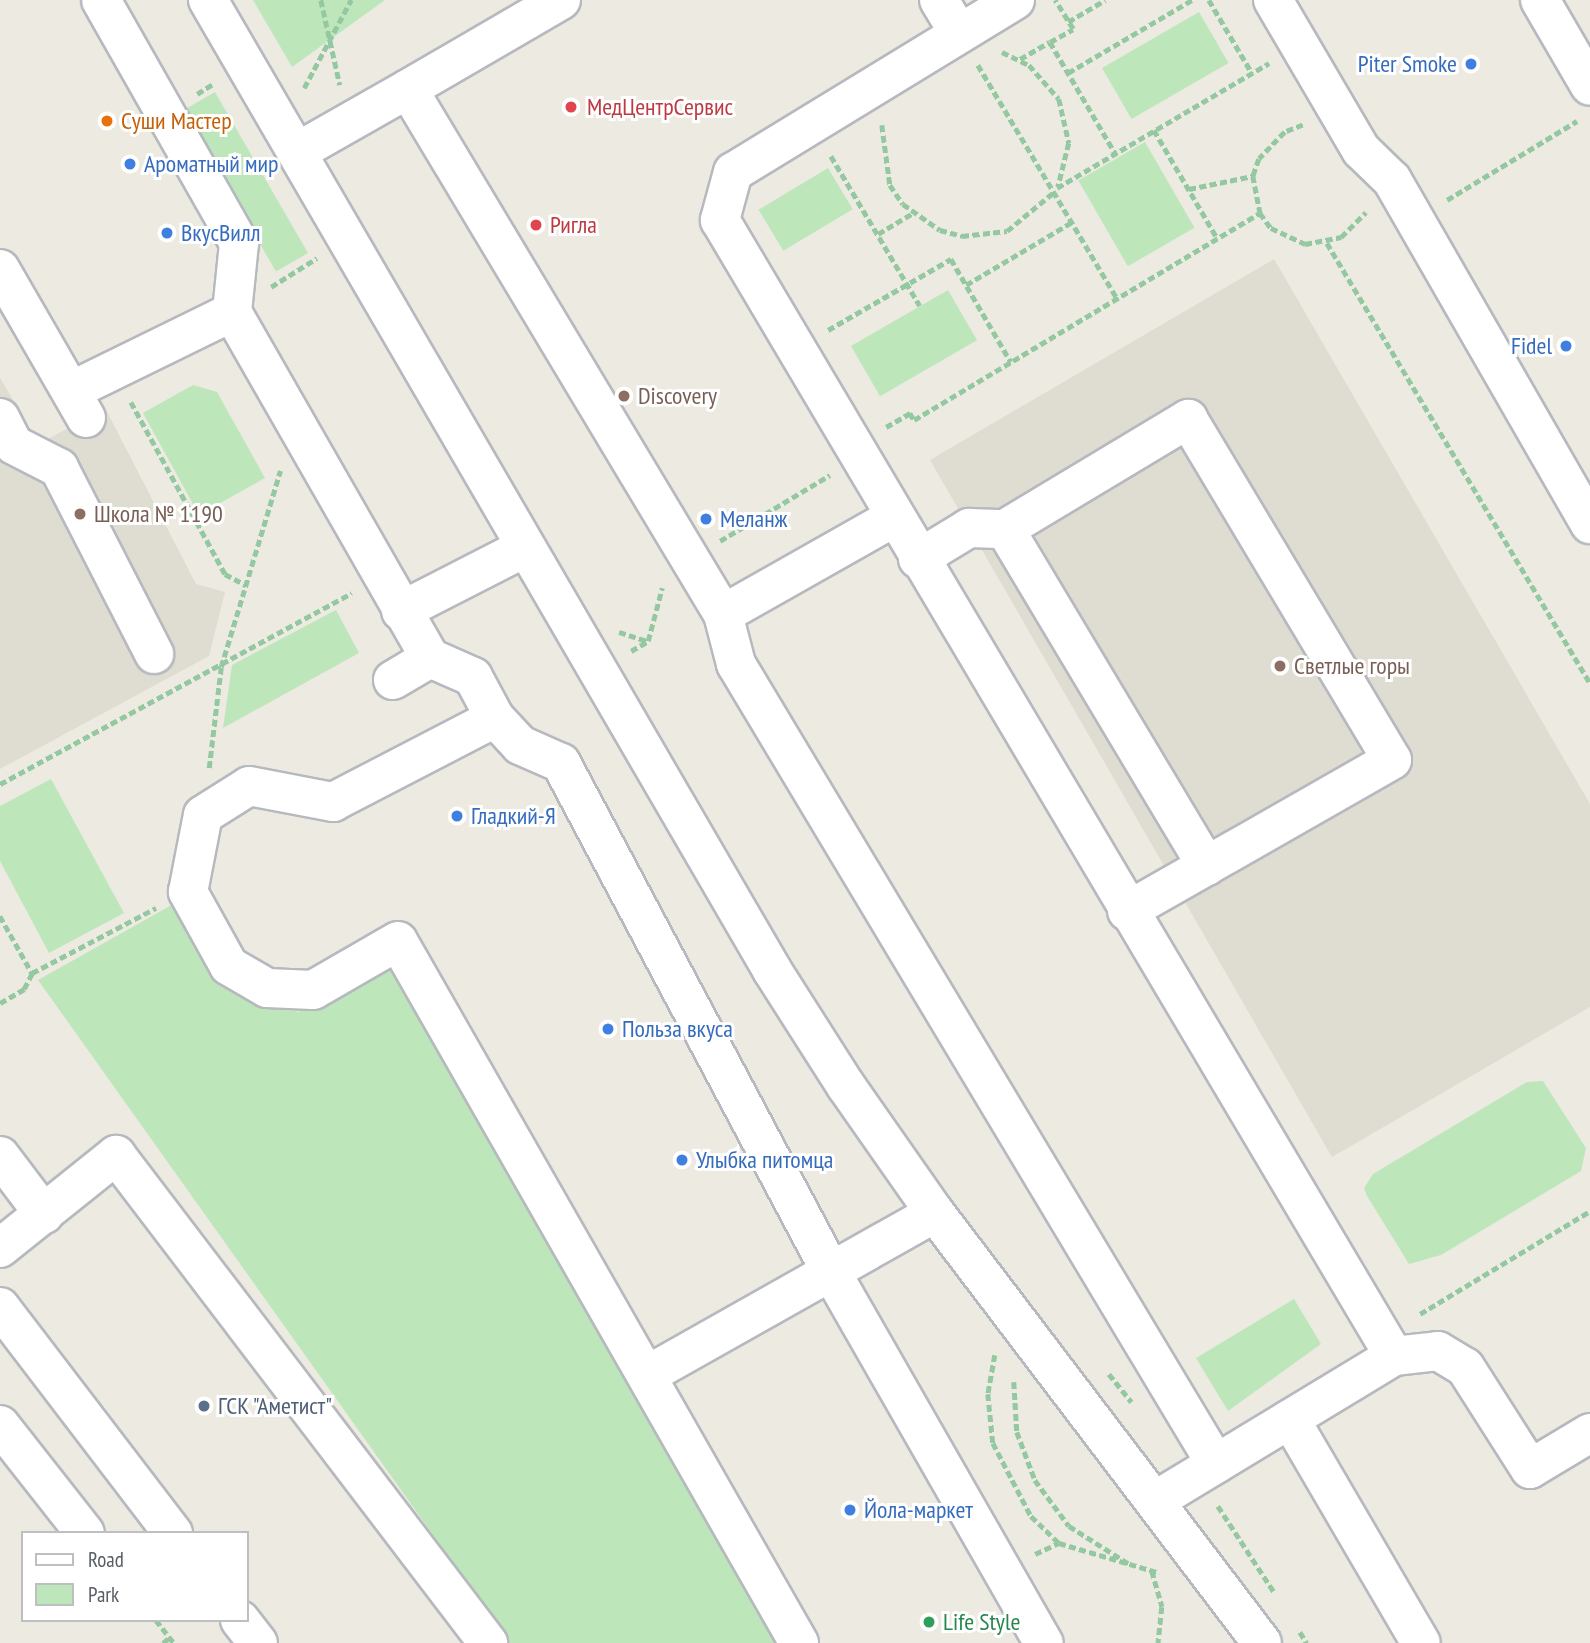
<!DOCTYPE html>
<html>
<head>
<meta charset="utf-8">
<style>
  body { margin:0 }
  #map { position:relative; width:1590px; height:1643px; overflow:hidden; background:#edeae1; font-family:"PT Sans Narrow",sans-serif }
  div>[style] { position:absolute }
  .education>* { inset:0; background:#dfdcd1 }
  .green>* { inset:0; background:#bde7bb; transform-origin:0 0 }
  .path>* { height:4.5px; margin-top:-2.25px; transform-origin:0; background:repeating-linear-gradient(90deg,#94c8a1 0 7px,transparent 0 10.5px) }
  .roads { filter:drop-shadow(2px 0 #b6b9be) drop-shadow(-2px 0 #b6b9be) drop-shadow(0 2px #b6b9be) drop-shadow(0 -2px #b6b9be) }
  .minor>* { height:38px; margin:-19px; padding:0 19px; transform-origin:19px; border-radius:19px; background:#fff }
  .dots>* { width:19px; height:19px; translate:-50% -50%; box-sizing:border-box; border:4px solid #fff; border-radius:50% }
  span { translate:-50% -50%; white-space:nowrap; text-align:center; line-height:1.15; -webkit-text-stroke:6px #fff; paint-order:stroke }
  .shop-label { font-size:24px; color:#366cbe }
  .right { translate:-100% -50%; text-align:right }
  .left { translate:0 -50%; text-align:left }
  .health-label { font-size:24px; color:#be3a42 }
  .food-label { font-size:24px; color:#c56008 }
  .education-label { font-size:24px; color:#785e54 }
  .service-label { font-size:24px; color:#4e5e75 }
  .leisure-label { font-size:24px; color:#27864d }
  .legend { position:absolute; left:21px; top:1531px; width:228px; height:91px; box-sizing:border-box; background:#fff; border:2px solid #bdbfc1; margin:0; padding:9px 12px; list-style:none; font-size:21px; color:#595e63 }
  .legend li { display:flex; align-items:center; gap:14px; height:35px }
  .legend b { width:35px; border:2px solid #bdbfc1 }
</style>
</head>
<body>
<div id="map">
  <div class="education">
    <div style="clip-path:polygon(1274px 259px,1590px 804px,1590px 1007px,1332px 1157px,930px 460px)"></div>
    <div style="clip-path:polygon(0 378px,39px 444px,105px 408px,196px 584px,225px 592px,209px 656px,0 769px)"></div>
  </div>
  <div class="green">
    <div style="clip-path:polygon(253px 0,385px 0,292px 67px)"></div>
    <div style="left:1199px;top:12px;width:59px;height:112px;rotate:60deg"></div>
    <div style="left:215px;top:92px;width:186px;height:37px;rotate:60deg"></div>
    <div style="left:1145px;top:142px;width:99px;height:77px;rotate:60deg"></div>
    <div style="left:828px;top:168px;width:48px;height:81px;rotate:59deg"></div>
    <div style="left:948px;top:290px;width:58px;height:112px;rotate:60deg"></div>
    <div style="clip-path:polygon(193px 385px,217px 392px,265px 478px,199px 515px,143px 413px)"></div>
    <div style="clip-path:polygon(336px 610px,359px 653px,223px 728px,232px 665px)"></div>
    <div style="clip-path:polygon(51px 779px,124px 913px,49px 953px,0 861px,0 806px)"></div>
    <div style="clip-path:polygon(177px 902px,214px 974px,245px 999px,299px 1012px,393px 961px,781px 1643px,510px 1643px,38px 980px)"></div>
    <div style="clip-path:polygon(1543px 1081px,1586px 1148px,1581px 1171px,1441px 1255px,1409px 1264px,1367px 1196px,1364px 1188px,1373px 1174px,1527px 1082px)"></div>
    <div style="clip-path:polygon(1294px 1299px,1321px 1344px,1228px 1411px,1196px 1358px)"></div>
  </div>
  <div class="path">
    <div style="left:321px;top:0;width:87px;rotate:77.4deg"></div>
    <div style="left:1209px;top:0;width:85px;rotate:59.5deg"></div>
    <div style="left:1068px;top:22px;width:43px;rotate:-30.7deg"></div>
    <div style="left:1050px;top:42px;width:26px;rotate:-29deg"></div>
    <div style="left:1073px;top:29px;width:34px;rotate:-122deg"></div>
    <div style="left:1002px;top:52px;width:30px;rotate:26deg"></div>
    <div style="left:1029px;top:65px;width:45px;rotate:48.6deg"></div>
    <div style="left:1059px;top:99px;width:45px;rotate:77.2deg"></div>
    <div style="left:1069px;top:143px;width:45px;rotate:104deg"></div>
    <div style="left:1020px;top:59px;width:34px;rotate:-30deg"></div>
    <div style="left:1050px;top:42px;width:129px;rotate:59.6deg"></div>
    <div style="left:978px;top:65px;width:271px;rotate:59.2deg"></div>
    <div style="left:1068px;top:73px;width:144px;rotate:-30.5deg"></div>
    <div style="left:304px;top:88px;width:100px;rotate:-61.9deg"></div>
    <div style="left:197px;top:94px;width:19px;rotate:-32deg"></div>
    <div style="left:882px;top:125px;width:61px;rotate:82.4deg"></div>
    <div style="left:890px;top:185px;width:23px;rotate:56deg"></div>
    <div style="left:903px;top:204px;width:45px;rotate:35.1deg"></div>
    <div style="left:940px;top:230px;width:23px;rotate:15deg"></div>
    <div style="left:962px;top:236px;width:45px;rotate:-6.3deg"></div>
    <div style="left:1007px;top:231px;width:61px;rotate:-39.7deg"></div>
    <div style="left:1303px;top:125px;width:19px;rotate:159deg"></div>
    <div style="left:1285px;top:132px;width:37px;rotate:134deg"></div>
    <div style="left:1259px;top:159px;width:18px;rotate:109deg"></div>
    <div style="left:1253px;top:176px;width:38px;rotate:79deg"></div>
    <div style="left:1260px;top:213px;width:19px;rotate:54deg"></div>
    <div style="left:1271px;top:228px;width:38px;rotate:25deg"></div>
    <div style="left:1305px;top:244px;width:37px;rotate:-11deg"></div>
    <div style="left:1341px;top:237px;width:35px;rotate:-45deg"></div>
    <div style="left:1154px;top:130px;width:125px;rotate:59.7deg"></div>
    <div style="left:831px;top:156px;width:174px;rotate:59.3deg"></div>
    <div style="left:1057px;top:188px;width:246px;rotate:-30.5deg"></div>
    <div style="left:1189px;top:189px;width:65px;rotate:-11.5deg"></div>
    <div style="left:1447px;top:200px;width:152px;rotate:-31.3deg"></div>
    <div style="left:878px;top:234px;width:41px;rotate:-31deg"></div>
    <div style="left:1327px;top:243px;width:513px;rotate:59.13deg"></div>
    <div style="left:966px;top:285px;width:123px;rotate:-30.7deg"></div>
    <div style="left:271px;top:287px;width:54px;rotate:-32.2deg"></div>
    <div style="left:828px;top:330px;width:142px;rotate:-30deg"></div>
    <div style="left:951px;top:259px;width:119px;rotate:59.8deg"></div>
    <div style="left:131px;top:402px;width:196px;rotate:61.3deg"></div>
    <div style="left:225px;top:574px;width:24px;rotate:28deg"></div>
    <div style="left:886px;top:427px;width:28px;rotate:-30deg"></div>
    <div style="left:910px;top:413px;width:8px;rotate:60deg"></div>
    <div style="left:914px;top:420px;width:403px;rotate:-30.9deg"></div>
    <div style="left:720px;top:541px;width:128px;rotate:-31deg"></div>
    <div style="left:619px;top:632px;width:29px;rotate:18deg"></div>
    <div style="left:631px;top:651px;width:20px;rotate:-30deg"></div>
    <div style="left:648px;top:641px;width:55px;rotate:-75.2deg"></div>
    <div style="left:209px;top:768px;width:102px;rotate:-83.2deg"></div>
    <div style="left:221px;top:667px;width:205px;rotate:-73.2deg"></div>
    <div style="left:0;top:784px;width:400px;rotate:-28.5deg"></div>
    <div style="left:0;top:916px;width:65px;rotate:60.7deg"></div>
    <div style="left:0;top:1003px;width:28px;rotate:-30deg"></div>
    <div style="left:24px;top:989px;width:18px;rotate:-63deg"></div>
    <div style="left:32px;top:973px;width:140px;rotate:-27.7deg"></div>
    <div style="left:1420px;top:1314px;width:199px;rotate:-31.2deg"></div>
    <div style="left:995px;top:1355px;width:40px;rotate:100deg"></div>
    <div style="left:988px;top:1394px;width:49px;rotate:84.2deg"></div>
    <div style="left:993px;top:1443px;width:82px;rotate:62.5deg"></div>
    <div style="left:1031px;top:1516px;width:39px;rotate:44deg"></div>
    <div style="left:1109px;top:1374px;width:36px;rotate:51deg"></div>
    <div style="left:1014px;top:1382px;width:50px;rotate:86.6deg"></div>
    <div style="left:1017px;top:1432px;width:51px;rotate:69.4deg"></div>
    <div style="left:1035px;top:1480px;width:57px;rotate:53.5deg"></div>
    <div style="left:1069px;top:1526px;width:71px;rotate:32.3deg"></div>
    <div style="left:1218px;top:1506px;width:103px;rotate:56.9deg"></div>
    <div style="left:1035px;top:1554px;width:26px;rotate:-25deg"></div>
    <div style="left:1059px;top:1543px;width:105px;rotate:16.5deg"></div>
    <div style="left:1152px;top:1571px;width:37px;rotate:74deg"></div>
    <div style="left:1162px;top:1607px;width:36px;rotate:96deg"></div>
    <div style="left:156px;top:1620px;width:29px;rotate:52deg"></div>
    <div style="left:1300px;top:1632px;width:13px;rotate:58deg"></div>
    <div style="left:163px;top:1643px;width:9px;rotate:-41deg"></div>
  </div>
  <div class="roads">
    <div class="minor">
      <div style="left:208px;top:0;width:1122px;rotate:59.82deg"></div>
      <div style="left:772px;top:970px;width:138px;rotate:57.5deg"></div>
      <div style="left:846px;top:1086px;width:155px;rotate:55deg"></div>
      <div style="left:935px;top:1213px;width:540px;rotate:52.75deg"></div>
      <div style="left:561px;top:0;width:177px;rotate:149.8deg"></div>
      <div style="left:408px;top:89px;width:612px;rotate:59.04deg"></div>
      <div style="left:939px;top:0;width:39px;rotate:59deg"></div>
      <div style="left:1015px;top:0;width:330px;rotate:148.6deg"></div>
      <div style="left:733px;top:172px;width:50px;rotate:105.2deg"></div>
      <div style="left:720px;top:220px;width:1321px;rotate:59.32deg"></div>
      <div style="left:1394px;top:1356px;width:276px;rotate:148.8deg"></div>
      <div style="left:1273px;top:0;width:174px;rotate:59.6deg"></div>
      <div style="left:1361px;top:150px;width:43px;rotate:44.1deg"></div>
      <div style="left:1392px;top:180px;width:397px;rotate:60.1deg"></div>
      <div style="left:1540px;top:0;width:99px;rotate:59.8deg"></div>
      <div style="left:297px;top:152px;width:128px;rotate:-29.6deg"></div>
      <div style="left:0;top:269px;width:172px;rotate:60deg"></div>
      <div style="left:232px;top:312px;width:399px;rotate:60.2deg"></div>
      <div style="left:430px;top:658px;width:47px;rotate:23.8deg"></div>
      <div style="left:473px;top:677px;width:47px;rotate:61.8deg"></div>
      <div style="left:71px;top:391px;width:179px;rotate:-26.1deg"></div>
      <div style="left:232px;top:312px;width:69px;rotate:-84.2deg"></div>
      <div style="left:239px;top:243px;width:279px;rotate:-119.6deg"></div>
      <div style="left:0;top:418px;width:30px;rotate:63deg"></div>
      <div style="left:14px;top:445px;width:51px;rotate:27.1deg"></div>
      <div style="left:59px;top:468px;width:209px;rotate:62.9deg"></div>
      <div style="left:893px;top:518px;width:195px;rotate:150.5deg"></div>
      <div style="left:723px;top:614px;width:52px;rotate:75.4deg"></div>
      <div style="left:736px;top:664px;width:933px;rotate:59.04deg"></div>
      <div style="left:1005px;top:529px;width:214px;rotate:-31deg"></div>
      <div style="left:1188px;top:419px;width:397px;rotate:59.1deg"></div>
      <div style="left:1392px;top:760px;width:305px;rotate:150.3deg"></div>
      <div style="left:918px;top:559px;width:60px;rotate:-31.3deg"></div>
      <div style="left:969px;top:528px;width:36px;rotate:2deg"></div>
      <div style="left:1005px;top:529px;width:393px;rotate:59.1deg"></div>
      <div style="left:401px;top:611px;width:140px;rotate:-27.1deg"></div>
      <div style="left:393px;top:680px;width:43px;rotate:-30.7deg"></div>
      <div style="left:0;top:1156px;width:73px;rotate:52.8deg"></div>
      <div style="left:0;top:1248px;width:149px;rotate:-38.7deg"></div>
      <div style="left:116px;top:1155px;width:614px;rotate:52.68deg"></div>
      <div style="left:0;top:1307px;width:285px;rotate:52.6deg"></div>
      <div style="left:1394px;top:1356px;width:44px;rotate:-6.5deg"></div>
      <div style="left:1438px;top:1351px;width:31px;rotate:31deg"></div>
      <div style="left:1465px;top:1367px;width:121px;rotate:57.5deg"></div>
      <div style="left:1530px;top:1469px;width:70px;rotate:-31deg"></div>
      <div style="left:649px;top:1374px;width:328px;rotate:-29.4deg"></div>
      <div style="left:1290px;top:1419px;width:259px;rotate:59.7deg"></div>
      <div style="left:0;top:1425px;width:137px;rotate:51.8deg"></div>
      <div style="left:240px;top:1620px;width:29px;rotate:52deg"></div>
      <div style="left:799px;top:1643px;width:808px;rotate:-119.74deg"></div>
      <div style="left:398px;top:941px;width:98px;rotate:150deg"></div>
      <div style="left:313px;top:990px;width:46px;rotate:-177.5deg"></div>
      <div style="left:267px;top:988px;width:44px;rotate:-149.9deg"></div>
      <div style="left:229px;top:966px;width:85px;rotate:-119deg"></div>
      <div style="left:188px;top:892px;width:78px;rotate:-79deg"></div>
      <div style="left:203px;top:815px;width:54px;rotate:-32.2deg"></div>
      <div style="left:249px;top:786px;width:86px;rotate:10.8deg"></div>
      <div style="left:333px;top:802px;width:182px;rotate:-27.4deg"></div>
      <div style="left:495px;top:718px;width:37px;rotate:47deg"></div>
      <div style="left:520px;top:745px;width:45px;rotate:23.7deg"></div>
      <div style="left:561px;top:763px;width:574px;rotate:62.05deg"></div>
      <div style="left:830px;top:1270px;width:430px;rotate:60.2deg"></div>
    </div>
  </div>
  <div class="dots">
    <div style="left:1471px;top:64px;background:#3f7fe0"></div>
    <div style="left:571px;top:107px;background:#e0444e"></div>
    <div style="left:107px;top:121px;background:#e8710a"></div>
    <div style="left:130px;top:164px;background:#3f7fe0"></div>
    <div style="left:536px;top:225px;background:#e0444e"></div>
    <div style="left:167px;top:233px;background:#3f7fe0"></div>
    <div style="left:1566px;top:346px;background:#3f7fe0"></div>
    <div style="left:624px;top:396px;background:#8d6e63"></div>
    <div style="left:80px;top:514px;background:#8d6e63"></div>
    <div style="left:706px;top:519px;background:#3f7fe0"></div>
    <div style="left:1280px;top:666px;background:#8d6e63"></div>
    <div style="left:457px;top:816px;background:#3f7fe0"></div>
    <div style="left:608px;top:1029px;background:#3f7fe0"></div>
    <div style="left:682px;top:1160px;background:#3f7fe0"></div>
    <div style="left:204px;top:1406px;background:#5c6f8a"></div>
    <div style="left:850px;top:1510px;background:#3f7fe0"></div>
    <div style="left:929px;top:1622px;background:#2e9e5b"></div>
  </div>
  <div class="shop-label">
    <span class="right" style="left:1457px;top:64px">Piter Smoke</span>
    <span class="left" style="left:144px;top:164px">Ароматный мир</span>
    <span class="left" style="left:181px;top:233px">ВкусВилл</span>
    <span class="right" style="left:1552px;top:346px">Fidel</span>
    <span class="left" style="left:720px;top:519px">Меланж</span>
    <span class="left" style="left:471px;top:816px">Гладкий-Я</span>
    <span class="left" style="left:622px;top:1029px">Польза вкуса</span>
    <span class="left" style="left:696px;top:1160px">Улыбка питомца</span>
    <span class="left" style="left:864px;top:1510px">Йола-маркет</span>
  </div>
  <div class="health-label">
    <span class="left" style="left:587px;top:107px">МедЦентрСервис</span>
    <span class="left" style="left:550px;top:225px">Ригла</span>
  </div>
  <div class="food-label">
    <span class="left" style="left:121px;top:121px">Суши Мастер</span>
  </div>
  <div class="education-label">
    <span class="left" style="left:638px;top:396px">Discovery</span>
    <span class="left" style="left:94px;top:514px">Школа № 1190</span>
    <span class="left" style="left:1294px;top:666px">Светлые горы</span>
  </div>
  <div class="service-label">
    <span class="left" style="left:218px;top:1406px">ГСК "Аметист"</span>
  </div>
  <div class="leisure-label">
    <span class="left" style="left:943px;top:1622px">Life Style</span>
  </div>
  <ul class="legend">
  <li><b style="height:9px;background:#fff"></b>Road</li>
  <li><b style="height:19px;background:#bde7bb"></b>Park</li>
  </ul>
</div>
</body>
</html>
